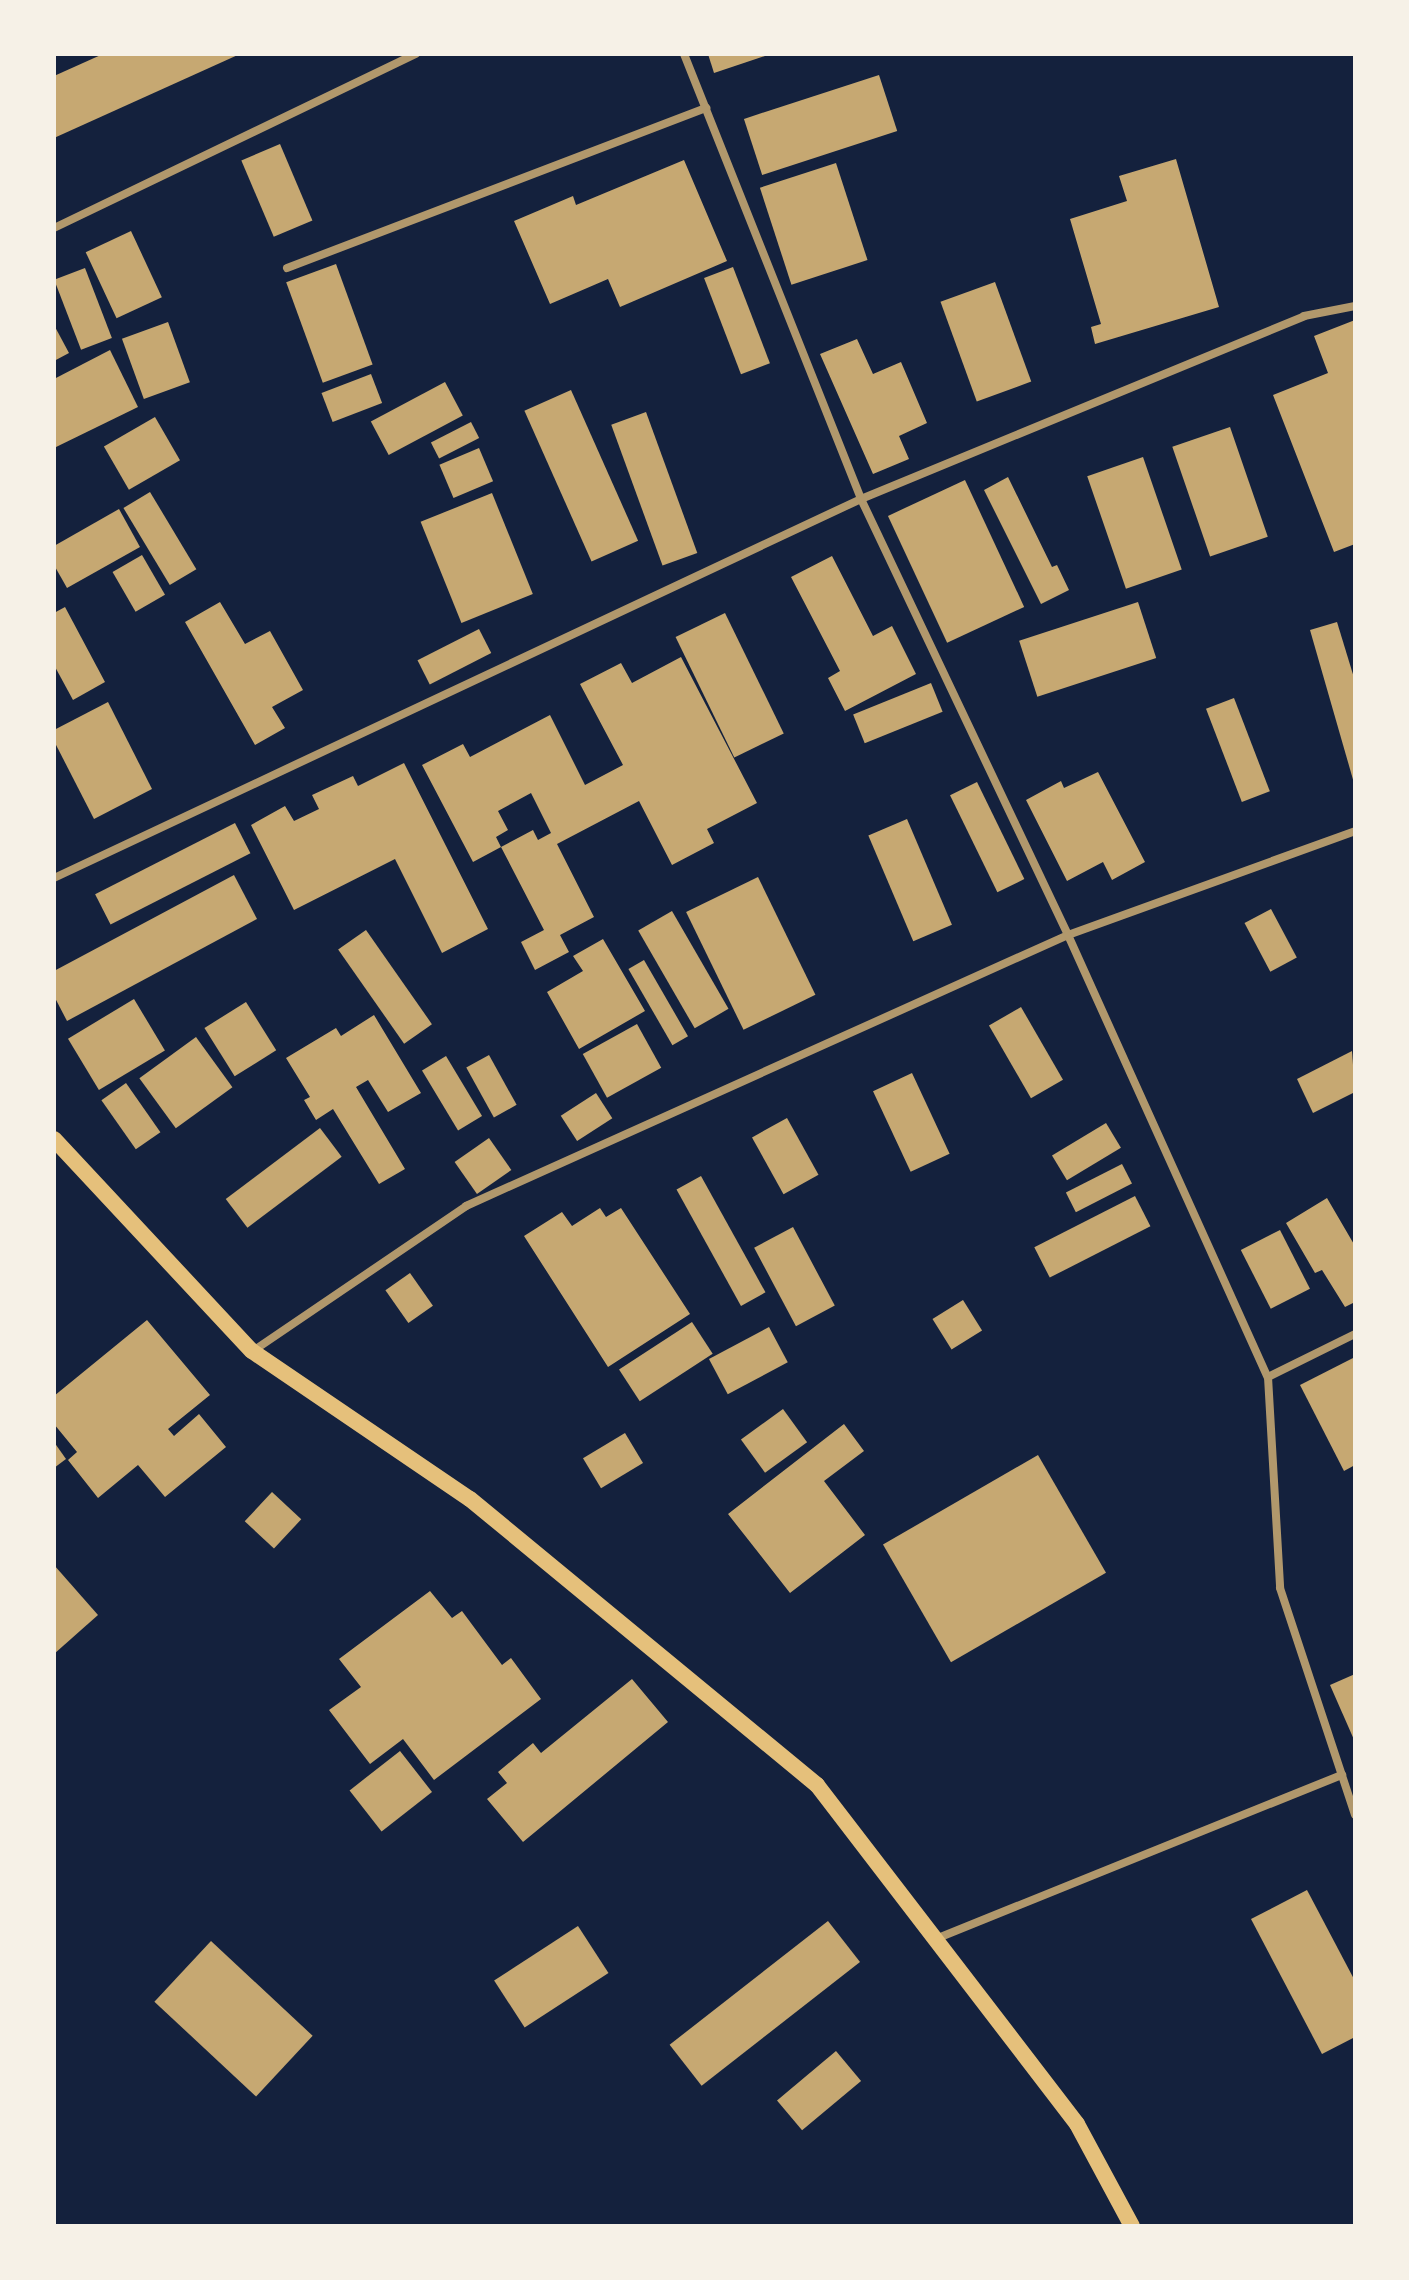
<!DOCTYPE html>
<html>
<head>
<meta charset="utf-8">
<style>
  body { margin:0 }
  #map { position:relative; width:1409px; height:2280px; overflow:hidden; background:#14213d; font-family:"PT Sans Narrow",sans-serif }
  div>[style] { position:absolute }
  .building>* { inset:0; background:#c6a872; transform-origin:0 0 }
  .minor>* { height:8px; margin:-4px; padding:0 4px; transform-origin:4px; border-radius:4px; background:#b1986c }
  .secondary>* { height:16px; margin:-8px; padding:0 8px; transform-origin:8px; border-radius:8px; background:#e5c07b }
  span { translate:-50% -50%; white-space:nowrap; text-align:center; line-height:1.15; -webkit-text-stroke:8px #f6f1e7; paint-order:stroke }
  .frame { position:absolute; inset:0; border:56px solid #f6f1e7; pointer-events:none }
</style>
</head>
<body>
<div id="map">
  <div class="building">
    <div style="clip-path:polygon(103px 54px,240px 54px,54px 138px,54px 76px)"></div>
    <div style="clip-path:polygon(708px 54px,768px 54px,768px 55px,714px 73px)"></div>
    <div style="left:879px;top:75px;width:59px;height:142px;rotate:72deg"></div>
    <div style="left:280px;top:144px;width:83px;height:42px;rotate:67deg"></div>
    <div style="clip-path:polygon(1176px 159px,1219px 307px,1095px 344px,1091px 327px,1101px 324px,1070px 219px,1127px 201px,1119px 176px)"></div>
    <div style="clip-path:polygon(684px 160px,727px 261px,620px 307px,608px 279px,550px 304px,514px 221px,573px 196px,576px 205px)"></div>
    <div style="left:836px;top:163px;width:102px;height:80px;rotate:72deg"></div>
    <div style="left:131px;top:231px;width:73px;height:50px;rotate:65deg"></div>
    <div style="left:336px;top:264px;width:107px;height:53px;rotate:70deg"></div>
    <div style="left:733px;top:267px;width:103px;height:31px;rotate:69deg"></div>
    <div style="left:85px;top:268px;width:75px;height:33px;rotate:69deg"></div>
    <div style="left:995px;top:282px;width:106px;height:58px;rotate:70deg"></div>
    <div style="clip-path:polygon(1355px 320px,1355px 544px,1334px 552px,1273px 395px,1328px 373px,1314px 336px)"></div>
    <div style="left:168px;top:322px;width:64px;height:49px;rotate:70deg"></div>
    <div style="clip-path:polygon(54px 325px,69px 353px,54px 361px)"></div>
    <div style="clip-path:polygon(857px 339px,873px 374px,901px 362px,927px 423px,899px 436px,909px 459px,873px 474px,820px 354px)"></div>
    <div style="clip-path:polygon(110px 350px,138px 407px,54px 448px,54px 379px)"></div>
    <div style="left:371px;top:374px;width:31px;height:53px;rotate:69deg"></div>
    <div style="left:445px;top:382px;width:38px;height:84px;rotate:62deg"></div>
    <div style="left:571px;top:390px;width:165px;height:51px;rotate:66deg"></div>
    <div style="left:646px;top:412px;width:150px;height:37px;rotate:70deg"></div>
    <div style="left:155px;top:417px;width:50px;height:59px;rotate:60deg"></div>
    <div style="left:471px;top:422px;width:18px;height:45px;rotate:63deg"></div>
    <div style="left:1230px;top:427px;width:116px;height:61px;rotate:71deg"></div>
    <div style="left:479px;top:448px;width:36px;height:43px;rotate:67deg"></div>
    <div style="left:1143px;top:457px;width:119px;height:59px;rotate:71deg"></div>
    <div style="clip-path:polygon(1008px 477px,1052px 567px,1057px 565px,1069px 590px,1041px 604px,984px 490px)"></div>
    <div style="left:965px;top:480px;width:140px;height:85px;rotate:65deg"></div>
    <div style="left:150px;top:492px;width:90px;height:31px;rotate:59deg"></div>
    <div style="left:492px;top:493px;width:109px;height:77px;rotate:68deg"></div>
    <div style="clip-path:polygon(119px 509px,140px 547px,67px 588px,54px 565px,54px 546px)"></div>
    <div style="left:142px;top:555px;width:46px;height:34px;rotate:60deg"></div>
    <div style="clip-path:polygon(832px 556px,873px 636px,892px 626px,916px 674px,845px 711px,828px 678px,840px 671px,791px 577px)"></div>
    <div style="clip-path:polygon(220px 602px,245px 644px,270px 631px,303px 690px,272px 707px,285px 728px,255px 745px,185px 622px)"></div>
    <div style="left:1138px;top:602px;width:59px;height:125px;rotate:72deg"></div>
    <div style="clip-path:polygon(65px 607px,105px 682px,73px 700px,54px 665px,54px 613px)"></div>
    <div style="left:725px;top:613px;width:134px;height:55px;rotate:64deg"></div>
    <div style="clip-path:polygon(1337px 622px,1355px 681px,1354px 783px,1310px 630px)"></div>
    <div style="left:479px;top:629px;width:27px;height:69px;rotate:63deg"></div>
    <div style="clip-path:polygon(evenodd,681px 657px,757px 803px,707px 829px,714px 843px,672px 865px,639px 801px,557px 844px,594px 917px,560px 935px,569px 952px,535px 970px,521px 942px,544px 930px,501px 847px,473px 862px,422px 765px,463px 744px,470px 757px,550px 715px,585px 785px,623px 765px,580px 684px,621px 663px,632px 683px,681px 657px,531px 793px,551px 833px,538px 840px,533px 830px,501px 847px,496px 837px,508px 830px,498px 811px,531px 793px)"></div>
    <div style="left:931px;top:683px;width:31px;height:84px;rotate:68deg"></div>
    <div style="left:1234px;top:698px;width:100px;height:30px;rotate:69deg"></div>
    <div style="clip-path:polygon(108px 702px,152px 789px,94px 819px,54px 741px,54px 730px)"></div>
    <div style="clip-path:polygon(404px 763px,488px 929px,442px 953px,395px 859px,294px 910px,251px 825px,285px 806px,294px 821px,319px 809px,312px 795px,353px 776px,358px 786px)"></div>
    <div style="clip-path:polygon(1098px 772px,1145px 862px,1112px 880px,1103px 862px,1067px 881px,1026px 800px,1061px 781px,1064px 788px)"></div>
    <div style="left:977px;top:782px;width:108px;height:30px;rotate:64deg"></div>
    <div style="left:907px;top:819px;width:115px;height:42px;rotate:67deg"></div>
    <div style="left:235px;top:823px;width:34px;height:157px;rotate:63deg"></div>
    <div style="clip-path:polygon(234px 875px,257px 919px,67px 1021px,54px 996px,54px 971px)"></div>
    <div style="left:758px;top:877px;width:131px;height:80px;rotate:64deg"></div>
    <div style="left:1271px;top:909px;width:55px;height:30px;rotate:62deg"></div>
    <div style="left:672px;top:911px;width:113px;height:39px;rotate:60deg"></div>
    <div style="left:366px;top:930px;width:115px;height:34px;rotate:55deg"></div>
    <div style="clip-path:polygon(603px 939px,645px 1011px,579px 1049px,547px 992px,583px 971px,573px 956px)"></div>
    <div style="left:644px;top:960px;width:88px;height:18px;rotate:60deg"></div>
    <div style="left:134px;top:999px;width:60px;height:77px;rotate:59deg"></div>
    <div style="left:246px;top:1002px;width:57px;height:49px;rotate:58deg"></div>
    <div style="left:1021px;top:1007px;width:84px;height:37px;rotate:60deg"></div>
    <div style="clip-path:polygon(374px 1015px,421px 1093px,388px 1112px,368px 1080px,356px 1087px,405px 1169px,379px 1184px,333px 1109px,316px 1120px,304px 1100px,310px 1097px,286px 1058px,336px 1028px,341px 1036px)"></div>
    <div style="left:637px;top:1024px;width:50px;height:62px;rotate:61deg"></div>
    <div style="left:196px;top:1037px;width:62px;height:70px;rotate:54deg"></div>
    <div style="clip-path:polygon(1352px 1051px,1355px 1092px,1313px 1113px,1297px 1079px)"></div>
    <div style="left:489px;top:1055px;width:57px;height:26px;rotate:61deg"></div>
    <div style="left:446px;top:1056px;width:70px;height:28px;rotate:59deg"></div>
    <div style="left:912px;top:1073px;width:89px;height:43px;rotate:65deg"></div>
    <div style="left:126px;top:1083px;width:60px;height:30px;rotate:55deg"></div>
    <div style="left:596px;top:1093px;width:30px;height:42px;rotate:57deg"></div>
    <div style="left:787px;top:1118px;width:65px;height:40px;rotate:61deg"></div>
    <div style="left:1106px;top:1123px;width:29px;height:63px;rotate:59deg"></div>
    <div style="left:320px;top:1128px;width:36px;height:118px;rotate:53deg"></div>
    <div style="left:489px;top:1138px;width:39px;height:42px;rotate:55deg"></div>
    <div style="left:1122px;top:1164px;width:22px;height:63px;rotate:63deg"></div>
    <div style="left:701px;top:1176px;width:133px;height:28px;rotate:61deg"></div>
    <div style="left:1135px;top:1196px;width:34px;height:113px;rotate:63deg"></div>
    <div style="clip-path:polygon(1327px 1198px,1355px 1246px,1355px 1302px,1345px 1307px,1322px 1270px,1315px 1273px,1286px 1223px)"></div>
    <div style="clip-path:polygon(600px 1208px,606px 1217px,621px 1208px,690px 1314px,608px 1367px,524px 1236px,562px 1212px,572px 1226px)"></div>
    <div style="left:793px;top:1227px;width:89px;height:44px;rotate:62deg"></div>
    <div style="left:1280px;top:1230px;width:66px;height:44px;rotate:63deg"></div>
    <div style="left:410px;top:1273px;width:40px;height:30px;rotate:55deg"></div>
    <div style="left:963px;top:1300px;width:36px;height:36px;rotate:58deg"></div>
    <div style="clip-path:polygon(147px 1320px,210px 1395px,168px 1429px,174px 1436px,199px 1414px,226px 1447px,165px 1497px,138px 1465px,98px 1498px,68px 1460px,77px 1452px,54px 1424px,54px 1396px)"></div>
    <div style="left:692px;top:1322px;width:38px;height:87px;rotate:57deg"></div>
    <div style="left:769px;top:1327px;width:40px;height:68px;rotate:62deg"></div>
    <div style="clip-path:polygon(1355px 1357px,1355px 1465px,1344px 1471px,1300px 1385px)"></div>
    <div style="left:783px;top:1409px;width:41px;height:52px;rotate:54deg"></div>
    <div style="clip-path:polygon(844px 1424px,864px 1451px,824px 1481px,865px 1535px,790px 1593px,728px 1514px)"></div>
    <div style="left:625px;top:1433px;width:35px;height:49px;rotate:59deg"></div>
    <div style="clip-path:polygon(54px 1442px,66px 1459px,54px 1468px)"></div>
    <div style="left:1038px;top:1455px;width:136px;height:179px;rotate:60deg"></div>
    <div style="left:272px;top:1492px;width:40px;height:40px;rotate:43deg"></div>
    <div style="clip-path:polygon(54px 1565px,98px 1615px,54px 1654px)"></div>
    <div style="clip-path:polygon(430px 1591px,452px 1618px,462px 1611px,502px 1665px,511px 1658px,541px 1699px,434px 1780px,403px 1739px,370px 1764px,329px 1710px,361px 1687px,339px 1659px)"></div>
    <div style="clip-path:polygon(1355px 1674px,1355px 1742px,1330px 1685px)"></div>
    <div style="clip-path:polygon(632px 1679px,668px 1722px,523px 1842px,487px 1799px,507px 1783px,498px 1772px,533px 1743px,541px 1753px)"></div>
    <div style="left:400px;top:1751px;width:52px;height:64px;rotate:52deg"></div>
    <div style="clip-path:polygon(1307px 1890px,1355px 1981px,1355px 2037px,1322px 2054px,1251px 1919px)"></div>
    <div style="left:828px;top:1921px;width:52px;height:201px;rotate:52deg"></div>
    <div style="left:578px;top:1926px;width:56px;height:100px;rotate:57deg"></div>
    <div style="left:211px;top:1941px;width:139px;height:83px;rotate:43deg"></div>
    <div style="left:836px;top:2051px;width:39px;height:77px;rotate:50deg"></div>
  </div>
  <div class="minor">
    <div style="left:684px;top:54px;width:479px;rotate:68.3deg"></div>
    <div style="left:861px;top:499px;width:483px;rotate:64.6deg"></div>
    <div style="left:1068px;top:935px;width:485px;rotate:65.7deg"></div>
    <div style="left:1268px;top:1377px;width:211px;rotate:86.7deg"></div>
    <div style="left:1280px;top:1588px;width:239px;rotate:71.7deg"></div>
    <div style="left:54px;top:228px;width:402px;rotate:-25.7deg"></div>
    <div style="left:287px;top:268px;width:449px;rotate:-20.9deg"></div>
    <div style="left:54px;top:878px;width:892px;rotate:-25.16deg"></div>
    <div style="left:861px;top:499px;width:479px;rotate:-22.4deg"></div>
    <div style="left:1304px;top:316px;width:52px;rotate:-11.1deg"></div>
    <div style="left:253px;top:1351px;width:258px;rotate:-34.2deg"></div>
    <div style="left:466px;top:1206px;width:660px;rotate:-24.24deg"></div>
    <div style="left:1068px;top:935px;width:305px;rotate:-19.9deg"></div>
    <div style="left:1268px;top:1377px;width:97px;rotate:-26.3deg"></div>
    <div style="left:938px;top:1938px;width:436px;rotate:-22deg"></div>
  </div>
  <div class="secondary">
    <div style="left:54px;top:1139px;width:290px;rotate:47deg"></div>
    <div style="left:252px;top:1351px;width:263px;rotate:34.2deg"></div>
    <div style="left:470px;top:1499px;width:450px;rotate:39.5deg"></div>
    <div style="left:817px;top:1785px;width:427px;rotate:52.5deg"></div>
    <div style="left:1077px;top:2124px;width:116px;rotate:61.7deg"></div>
  </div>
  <div class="frame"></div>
</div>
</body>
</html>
